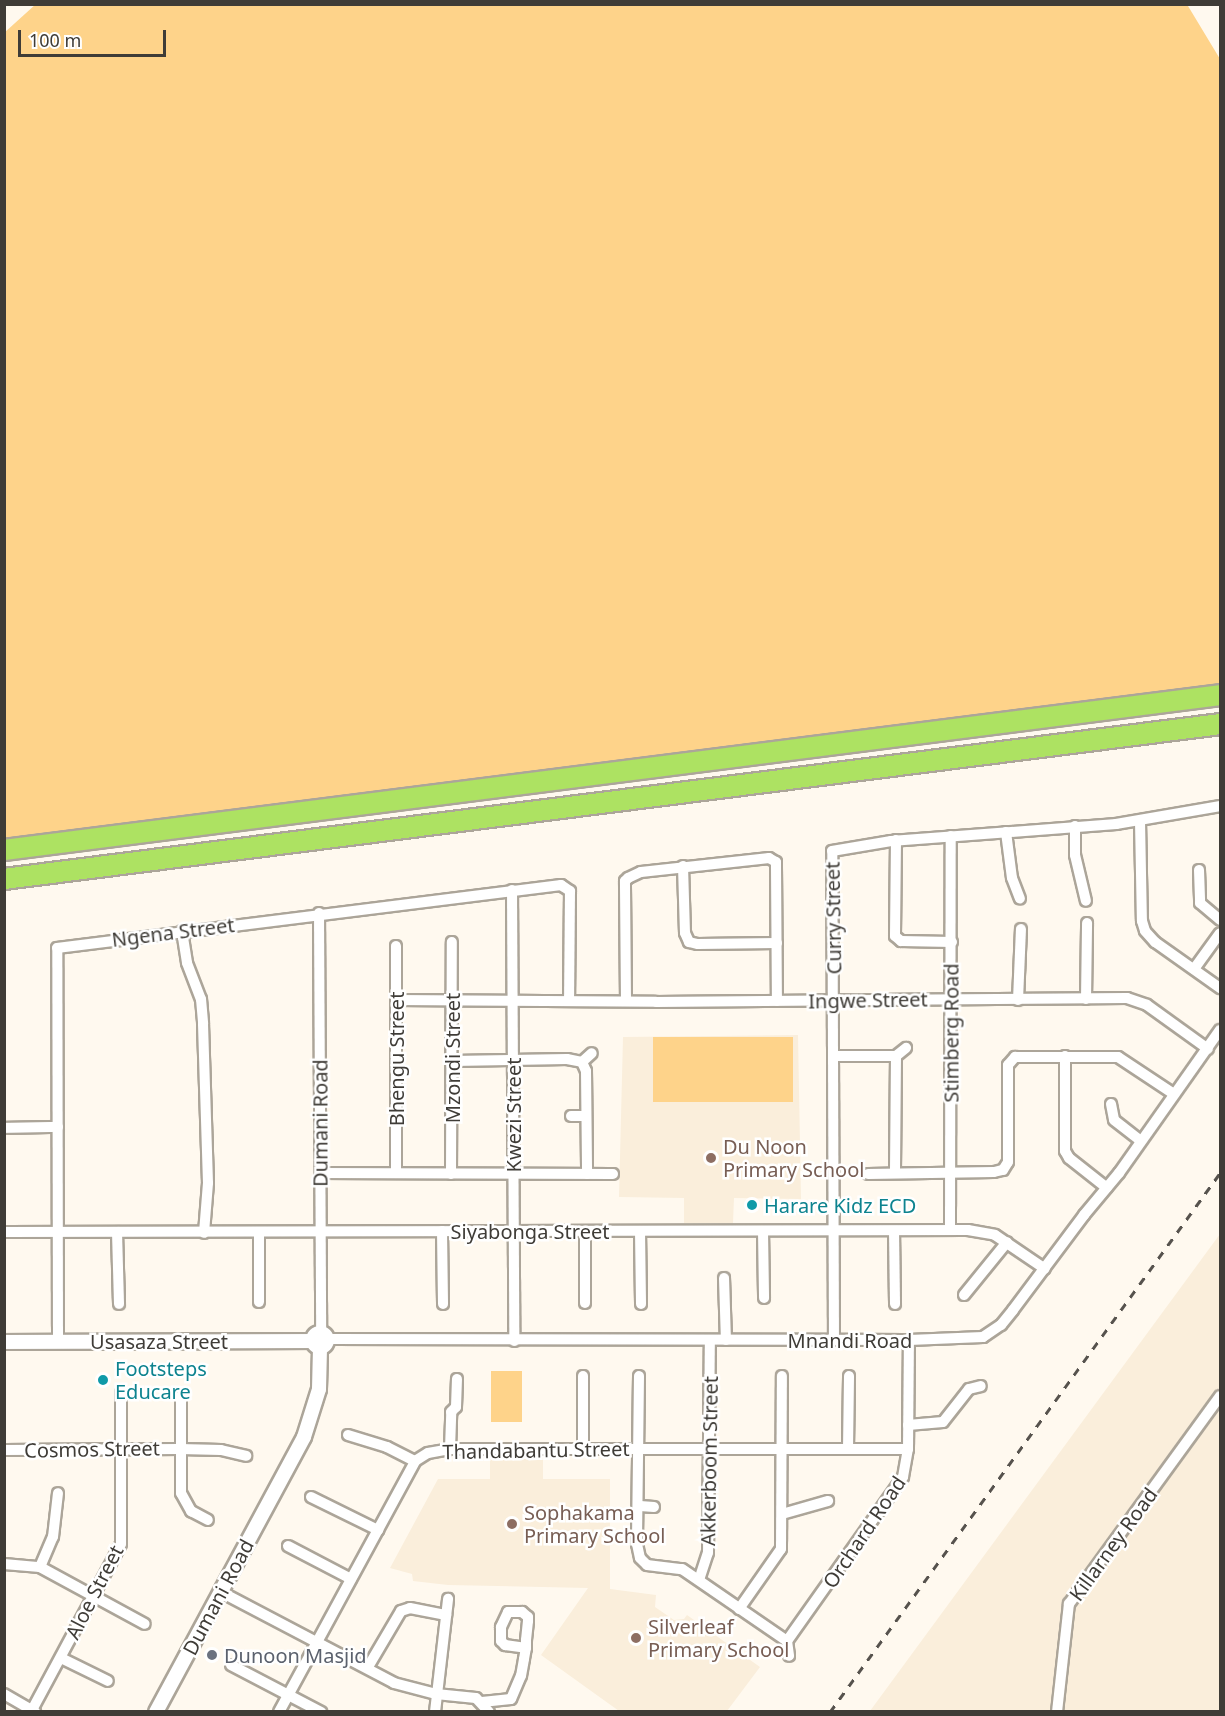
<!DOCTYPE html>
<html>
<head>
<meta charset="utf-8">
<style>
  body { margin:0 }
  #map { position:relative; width:1225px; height:1716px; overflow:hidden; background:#fff9ef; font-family:"Noto Sans",sans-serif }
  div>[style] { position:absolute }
  .built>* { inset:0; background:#faeedb }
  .green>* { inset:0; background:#fed38a; transform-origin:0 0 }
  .roads { filter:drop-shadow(2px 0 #aca599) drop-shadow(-2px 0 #aca599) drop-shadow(0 2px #aca599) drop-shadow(0 -2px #aca599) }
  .minor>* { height:10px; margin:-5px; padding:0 5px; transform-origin:5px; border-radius:5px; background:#fff }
  .tertiary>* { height:14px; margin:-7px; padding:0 7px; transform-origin:7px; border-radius:7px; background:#fff }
  .tertiary>.ring { margin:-7px; padding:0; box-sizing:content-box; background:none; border:14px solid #fff; border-radius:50% }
  .motorway>* { height:20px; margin:-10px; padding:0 10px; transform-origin:10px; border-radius:10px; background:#ade262 }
  .rail>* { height:3px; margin-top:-1.5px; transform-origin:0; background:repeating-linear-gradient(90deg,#56524d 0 8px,transparent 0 16px) }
  .dots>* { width:16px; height:16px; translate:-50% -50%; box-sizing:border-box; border:3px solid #fff; border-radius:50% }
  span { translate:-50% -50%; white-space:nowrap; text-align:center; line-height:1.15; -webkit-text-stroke:5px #fff; paint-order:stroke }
  .street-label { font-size:20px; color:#3f3c37 }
  .education-label { font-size:20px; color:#785e54 }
  .left { translate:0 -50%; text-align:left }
  .culture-label { font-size:20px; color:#0d838f }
  .worship-label { font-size:20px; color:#5b616d }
  .frame { position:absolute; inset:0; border:6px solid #3f3c37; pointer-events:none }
  .scale { position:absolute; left:18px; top:30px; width:148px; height:27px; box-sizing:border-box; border:3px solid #3f3c37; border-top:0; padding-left:8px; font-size:18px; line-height:21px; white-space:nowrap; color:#3f3c37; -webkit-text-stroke:4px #fff; paint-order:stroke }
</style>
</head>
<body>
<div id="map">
  <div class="built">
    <div style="clip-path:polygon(798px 1035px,801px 1199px,734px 1198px,733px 1223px,684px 1223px,684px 1198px,619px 1197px,623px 1037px)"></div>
    <div style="clip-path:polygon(1220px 1234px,1220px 1711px,870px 1711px)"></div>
    <div style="clip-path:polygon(490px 1457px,543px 1458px,543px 1479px,610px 1479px,610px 1589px,656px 1595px,655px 1607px,674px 1620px,684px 1619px,687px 1615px,760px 1667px,727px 1711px,619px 1711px,541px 1655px,588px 1588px,448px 1585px,413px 1581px,412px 1574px,390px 1568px,438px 1479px,490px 1479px)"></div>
  </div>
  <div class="green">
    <div style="clip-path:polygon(36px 4px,1191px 5px,1188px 6px,1220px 59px,1220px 685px,5px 839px,4px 33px)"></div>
    <div style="left:653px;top:1037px;width:140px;height:65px"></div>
    <div style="left:491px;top:1371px;width:31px;height:51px"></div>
  </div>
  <div class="roads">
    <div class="minor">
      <div style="left:1140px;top:821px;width:100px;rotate:88.9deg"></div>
      <div style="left:1142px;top:921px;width:10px;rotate:73deg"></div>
      <div style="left:1145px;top:931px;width:15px;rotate:48deg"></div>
      <div style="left:1155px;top:942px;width:80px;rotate:35.3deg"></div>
      <div style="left:1075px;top:826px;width:29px;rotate:90deg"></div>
      <div style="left:1075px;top:855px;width:47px;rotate:76.6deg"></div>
      <div style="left:1006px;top:832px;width:46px;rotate:82.6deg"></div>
      <div style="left:1012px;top:878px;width:22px;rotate:69deg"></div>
      <div style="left:896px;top:840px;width:96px;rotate:90.6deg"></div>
      <div style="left:895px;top:936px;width:8px;rotate:40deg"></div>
      <div style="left:901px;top:941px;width:51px;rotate:1.1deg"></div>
      <div style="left:683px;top:866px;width:67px;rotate:88.3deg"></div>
      <div style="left:685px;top:933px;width:10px;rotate:66deg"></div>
      <div style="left:689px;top:942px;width:9px;rotate:13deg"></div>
      <div style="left:698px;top:944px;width:79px;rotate:-0.7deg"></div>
      <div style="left:1199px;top:870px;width:33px;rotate:88deg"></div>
      <div style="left:1200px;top:903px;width:26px;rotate:40deg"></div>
      <div style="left:512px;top:890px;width:451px;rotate:89.7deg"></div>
      <div style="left:319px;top:913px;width:420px;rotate:89.7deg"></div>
      <div style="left:182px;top:931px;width:32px;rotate:81deg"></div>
      <div style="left:187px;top:963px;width:39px;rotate:69deg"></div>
      <div style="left:201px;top:999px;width:25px;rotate:85deg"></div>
      <div style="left:203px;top:1024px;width:159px;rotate:88.2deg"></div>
      <div style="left:208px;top:1183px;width:50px;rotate:94.6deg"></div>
      <div style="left:1194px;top:969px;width:44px;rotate:-54.2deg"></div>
      <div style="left:1086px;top:999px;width:76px;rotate:-89.2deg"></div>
      <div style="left:396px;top:1000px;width:260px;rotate:0.4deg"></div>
      <div style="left:656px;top:1002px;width:471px;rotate:-0.5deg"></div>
      <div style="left:1127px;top:998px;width:21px;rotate:19deg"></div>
      <div style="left:1147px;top:1005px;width:75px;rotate:35.8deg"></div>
      <div style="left:1018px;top:1000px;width:71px;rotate:-87.6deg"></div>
      <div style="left:626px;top:1001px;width:120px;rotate:-90.5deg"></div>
      <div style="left:625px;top:881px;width:4px;rotate:-45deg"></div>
      <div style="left:628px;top:878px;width:14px;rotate:-25deg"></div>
      <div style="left:641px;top:872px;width:129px;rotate:-6.2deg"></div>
      <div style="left:769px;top:858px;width:8px;rotate:30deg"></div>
      <div style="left:776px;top:862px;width:5px;rotate:90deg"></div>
      <div style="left:776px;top:867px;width:134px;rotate:89.6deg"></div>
      <div style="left:834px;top:1056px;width:62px"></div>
      <div style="left:896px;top:1056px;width:117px;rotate:90.5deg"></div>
      <div style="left:896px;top:1056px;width:13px;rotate:-39deg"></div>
      <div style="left:1065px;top:1056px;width:95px;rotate:90deg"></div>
      <div style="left:1065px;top:1151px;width:8px;rotate:60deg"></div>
      <div style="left:1069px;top:1158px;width:48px;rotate:38.3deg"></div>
      <div style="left:453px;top:1061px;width:114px;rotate:-1deg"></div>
      <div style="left:567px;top:1059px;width:15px;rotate:11deg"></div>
      <div style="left:582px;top:1062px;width:10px;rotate:66deg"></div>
      <div style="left:586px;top:1071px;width:103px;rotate:89.4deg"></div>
      <div style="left:582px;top:1062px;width:13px;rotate:-42deg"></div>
      <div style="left:1111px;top:1104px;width:16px;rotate:79deg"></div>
      <div style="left:1114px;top:1120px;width:34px;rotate:38deg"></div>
      <div style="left:571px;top:1116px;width:15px"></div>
      <div style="left:4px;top:1128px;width:54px;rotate:-1.1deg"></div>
      <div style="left:396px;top:1172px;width:226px;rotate:-90deg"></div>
      <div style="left:320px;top:1173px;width:293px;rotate:0.2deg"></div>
      <div style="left:451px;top:1174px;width:232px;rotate:-89.8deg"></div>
      <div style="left:868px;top:1174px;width:126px;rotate:-0.9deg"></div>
      <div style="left:994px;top:1172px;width:9px;rotate:-13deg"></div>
      <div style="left:1003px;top:1170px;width:9px;rotate:-58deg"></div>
      <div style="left:1008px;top:1162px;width:97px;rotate:-90deg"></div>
      <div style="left:1008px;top:1065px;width:11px;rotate:-49deg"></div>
      <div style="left:1015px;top:1057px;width:103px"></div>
      <div style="left:1118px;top:1057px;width:67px;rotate:33.5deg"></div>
      <div style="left:950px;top:1230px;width:394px;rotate:-89.9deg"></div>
      <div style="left:442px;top:1231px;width:73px;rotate:89.2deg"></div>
      <div style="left:640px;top:1231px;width:73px;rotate:89.2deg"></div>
      <div style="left:763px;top:1231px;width:67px;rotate:89.1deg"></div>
      <div style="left:894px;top:1231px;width:73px;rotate:89.2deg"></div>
      <div style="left:4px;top:1232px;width:964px;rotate:-0.12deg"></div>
      <div style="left:968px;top:1230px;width:27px;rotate:10deg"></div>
      <div style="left:995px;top:1235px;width:60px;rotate:34.2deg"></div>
      <div style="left:117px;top:1232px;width:72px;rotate:88.4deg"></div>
      <div style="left:724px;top:1278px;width:62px;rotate:88.2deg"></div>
      <div style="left:964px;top:1295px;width:68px;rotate:-50.9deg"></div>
      <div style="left:259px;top:1302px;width:69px;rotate:-90deg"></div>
      <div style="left:585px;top:1303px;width:72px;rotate:-90deg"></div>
      <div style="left:328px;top:1339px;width:581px;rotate:0.1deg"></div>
      <div style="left:909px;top:1340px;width:74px;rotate:-2.3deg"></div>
      <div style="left:983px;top:1337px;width:22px;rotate:-34deg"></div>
      <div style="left:1001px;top:1325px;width:19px;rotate:-51deg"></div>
      <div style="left:1013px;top:1310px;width:119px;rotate:-53.2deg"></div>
      <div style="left:1084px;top:1215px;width:55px;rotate:-50.2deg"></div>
      <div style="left:1119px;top:1173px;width:175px;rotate:-54.8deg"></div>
      <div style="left:834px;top:1340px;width:489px;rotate:-90.2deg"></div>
      <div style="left:832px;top:851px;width:60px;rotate:-9.6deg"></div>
      <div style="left:891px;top:841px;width:226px;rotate:-4.3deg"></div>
      <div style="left:1116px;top:824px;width:106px;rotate:-9.8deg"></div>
      <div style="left:58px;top:1342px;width:394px;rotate:-90.1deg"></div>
      <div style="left:57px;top:948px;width:508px;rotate:-7.13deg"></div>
      <div style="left:561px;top:885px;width:11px;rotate:34deg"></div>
      <div style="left:570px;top:891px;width:109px;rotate:90.5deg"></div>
      <div style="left:639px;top:1376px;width:168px;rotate:90.7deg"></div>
      <div style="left:637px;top:1544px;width:14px;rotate:78deg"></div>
      <div style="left:640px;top:1558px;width:10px;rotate:45deg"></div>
      <div style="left:647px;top:1565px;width:35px;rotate:7deg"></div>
      <div style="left:682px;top:1569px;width:127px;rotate:34.4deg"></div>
      <div style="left:181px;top:1396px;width:97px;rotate:90deg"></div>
      <div style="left:181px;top:1493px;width:21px;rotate:61deg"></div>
      <div style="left:191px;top:1511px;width:19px;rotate:28deg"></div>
      <div style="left:908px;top:1425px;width:35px;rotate:-5deg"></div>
      <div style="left:943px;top:1422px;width:42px;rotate:-51.8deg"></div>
      <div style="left:969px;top:1389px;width:12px;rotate:-14deg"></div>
      <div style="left:348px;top:1435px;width:41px;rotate:17.1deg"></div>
      <div style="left:387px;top:1447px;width:31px;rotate:27deg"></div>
      <div style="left:450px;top:1449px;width:37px;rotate:-88deg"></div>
      <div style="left:451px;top:1412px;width:7px;rotate:-45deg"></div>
      <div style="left:456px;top:1407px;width:28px;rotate:-88deg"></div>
      <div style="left:583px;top:1449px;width:73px;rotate:-90deg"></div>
      <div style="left:848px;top:1449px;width:73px;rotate:-89.2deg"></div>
      <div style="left:4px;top:1450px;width:176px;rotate:-0.3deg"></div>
      <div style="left:180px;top:1449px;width:41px;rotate:1.4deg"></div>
      <div style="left:221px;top:1450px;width:26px;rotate:13deg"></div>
      <div style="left:311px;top:1497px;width:75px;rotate:26.2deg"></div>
      <div style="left:640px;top:1506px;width:14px;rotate:4deg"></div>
      <div style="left:782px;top:1514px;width:48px;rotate:-15.8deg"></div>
      <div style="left:288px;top:1546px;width:71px;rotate:27.6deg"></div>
      <div style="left:4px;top:1564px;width:36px;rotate:5deg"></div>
      <div style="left:40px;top:1567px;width:119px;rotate:28.5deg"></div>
      <div style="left:40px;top:1567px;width:33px;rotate:-67deg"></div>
      <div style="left:53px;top:1537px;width:44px;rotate:-83.5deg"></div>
      <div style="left:699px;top:1580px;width:28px;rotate:-72deg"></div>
      <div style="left:708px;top:1553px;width:213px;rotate:-89.5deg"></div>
      <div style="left:221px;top:1592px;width:195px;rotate:27.7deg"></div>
      <div style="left:394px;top:1683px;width:43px;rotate:14.7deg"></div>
      <div style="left:436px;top:1694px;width:40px;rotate:5.7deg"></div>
      <div style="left:476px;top:1698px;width:19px;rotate:47deg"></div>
      <div style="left:739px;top:1609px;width:73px;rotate:-55deg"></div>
      <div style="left:781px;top:1549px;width:173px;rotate:-89.7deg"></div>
      <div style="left:787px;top:1641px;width:201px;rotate:-54.7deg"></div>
      <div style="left:903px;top:1477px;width:28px;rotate:-80deg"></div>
      <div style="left:908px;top:1449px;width:109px;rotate:-89.5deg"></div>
      <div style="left:787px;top:1641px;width:15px;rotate:82deg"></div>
      <div style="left:61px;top:1658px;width:52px;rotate:26.1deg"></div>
      <div style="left:231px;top:1665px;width:102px;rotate:27.6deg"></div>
      <div style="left:368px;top:1667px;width:65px;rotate:-59.5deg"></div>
      <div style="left:401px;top:1611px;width:9px;rotate:-18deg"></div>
      <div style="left:410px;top:1608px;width:37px;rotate:11deg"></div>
      <div style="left:4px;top:1694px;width:36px;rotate:30deg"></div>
      <div style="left:482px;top:1702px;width:29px;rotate:-6deg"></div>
      <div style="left:511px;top:1699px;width:25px;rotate:-67deg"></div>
      <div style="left:521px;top:1676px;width:17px;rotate:-80deg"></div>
      <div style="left:524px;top:1659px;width:11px;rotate:-80deg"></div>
      <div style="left:526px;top:1648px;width:8px;rotate:-90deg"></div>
      <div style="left:526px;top:1640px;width:19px;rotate:-84deg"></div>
      <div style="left:528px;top:1621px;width:4px;rotate:-90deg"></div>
      <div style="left:528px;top:1617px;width:8px;rotate:-140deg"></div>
      <div style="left:522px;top:1612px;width:14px;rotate:180deg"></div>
      <div style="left:508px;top:1612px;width:17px;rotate:115deg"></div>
      <div style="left:501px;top:1627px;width:14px;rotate:90deg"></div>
      <div style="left:501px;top:1641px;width:6px;rotate:45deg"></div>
      <div style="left:505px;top:1645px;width:21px;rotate:8deg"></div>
      <div style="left:32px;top:1710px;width:188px;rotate:-61.8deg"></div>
      <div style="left:121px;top:1544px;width:151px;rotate:-90deg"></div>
      <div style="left:279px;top:1712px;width:285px;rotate:-61.5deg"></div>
      <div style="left:415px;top:1461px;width:15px;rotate:-32deg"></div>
      <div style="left:428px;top:1453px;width:22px;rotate:-10deg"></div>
      <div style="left:450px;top:1449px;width:458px"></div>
      <div style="left:435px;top:1712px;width:114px;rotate:-83.4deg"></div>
      <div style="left:1057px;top:1712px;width:109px;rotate:-83.7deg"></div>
      <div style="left:1069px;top:1604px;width:257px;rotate:-54deg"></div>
    </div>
    <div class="tertiary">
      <div class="ring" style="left:313px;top:1333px;width:0;height:0"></div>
      <div style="left:4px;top:1342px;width:309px;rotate:-0.2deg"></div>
      <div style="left:156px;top:1712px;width:312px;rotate:-61.7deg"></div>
      <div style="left:304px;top:1437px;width:50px;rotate:-72.6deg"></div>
      <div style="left:319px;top:1389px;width:41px;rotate:-88.6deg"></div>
    </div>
    <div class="motorway">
      <div style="left:4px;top:850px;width:1226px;rotate:-7.26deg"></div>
      <div style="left:4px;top:879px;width:1226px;rotate:-7.26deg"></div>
    </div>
  </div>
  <div class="rail">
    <div style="left:830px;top:1712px;width:665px;rotate:-54.11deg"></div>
  </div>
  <div class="dots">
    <div style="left:711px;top:1158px;background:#8d6e63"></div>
    <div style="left:752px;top:1205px;background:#0f9aa8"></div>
    <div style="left:103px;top:1380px;background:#0f9aa8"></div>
    <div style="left:512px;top:1524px;background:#8d6e63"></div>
    <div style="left:636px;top:1638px;background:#8d6e63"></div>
    <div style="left:212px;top:1655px;background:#6b7280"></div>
  </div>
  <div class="street-label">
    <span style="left:833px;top:918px;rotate:-91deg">Curry Street</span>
    <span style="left:173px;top:932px;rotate:-7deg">Ngena Street</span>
    <span style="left:868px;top:1000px;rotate:-1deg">Ingwe Street</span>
    <span style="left:951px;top:1033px;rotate:-90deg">Stimberg Road</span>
    <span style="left:452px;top:1058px;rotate:-90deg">Mzondi Street</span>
    <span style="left:396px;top:1059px;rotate:-90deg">Bhengu Street</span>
    <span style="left:513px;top:1115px;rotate:-90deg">Kwezi Street</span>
    <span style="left:320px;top:1123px;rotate:-90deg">Dumani Road</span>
    <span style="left:530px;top:1231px">Siyabonga Street</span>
    <span style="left:850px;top:1340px">Mnandi Road</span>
    <span style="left:159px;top:1341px">Usasaza Street</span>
    <span style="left:92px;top:1449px;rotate:-1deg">Cosmos Street</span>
    <span style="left:536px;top:1450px;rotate:-1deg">Thandabantu Street</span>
    <span style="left:709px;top:1461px;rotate:-89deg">Akkerboom Street</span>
    <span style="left:864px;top:1532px;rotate:-56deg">Orchard Road</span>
    <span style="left:1113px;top:1544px;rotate:-54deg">Killarney Road</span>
    <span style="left:94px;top:1592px;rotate:-63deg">Aloe Street</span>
    <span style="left:218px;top:1597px;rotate:-62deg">Dumani Road</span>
  </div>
  <div class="education-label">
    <span class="left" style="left:723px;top:1158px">Du Noon<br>Primary School</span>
    <span class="left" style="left:524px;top:1524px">Sophakama<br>Primary School</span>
    <span class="left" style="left:648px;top:1638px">Silverleaf<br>Primary School</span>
  </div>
  <div class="culture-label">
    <span class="left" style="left:764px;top:1205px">Harare Kidz ECD</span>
    <span class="left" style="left:115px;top:1380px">Footsteps<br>Educare</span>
  </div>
  <div class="worship-label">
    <span class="left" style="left:224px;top:1655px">Dunoon Masjid</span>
  </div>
  <div class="frame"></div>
  <div class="scale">100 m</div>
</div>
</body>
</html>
